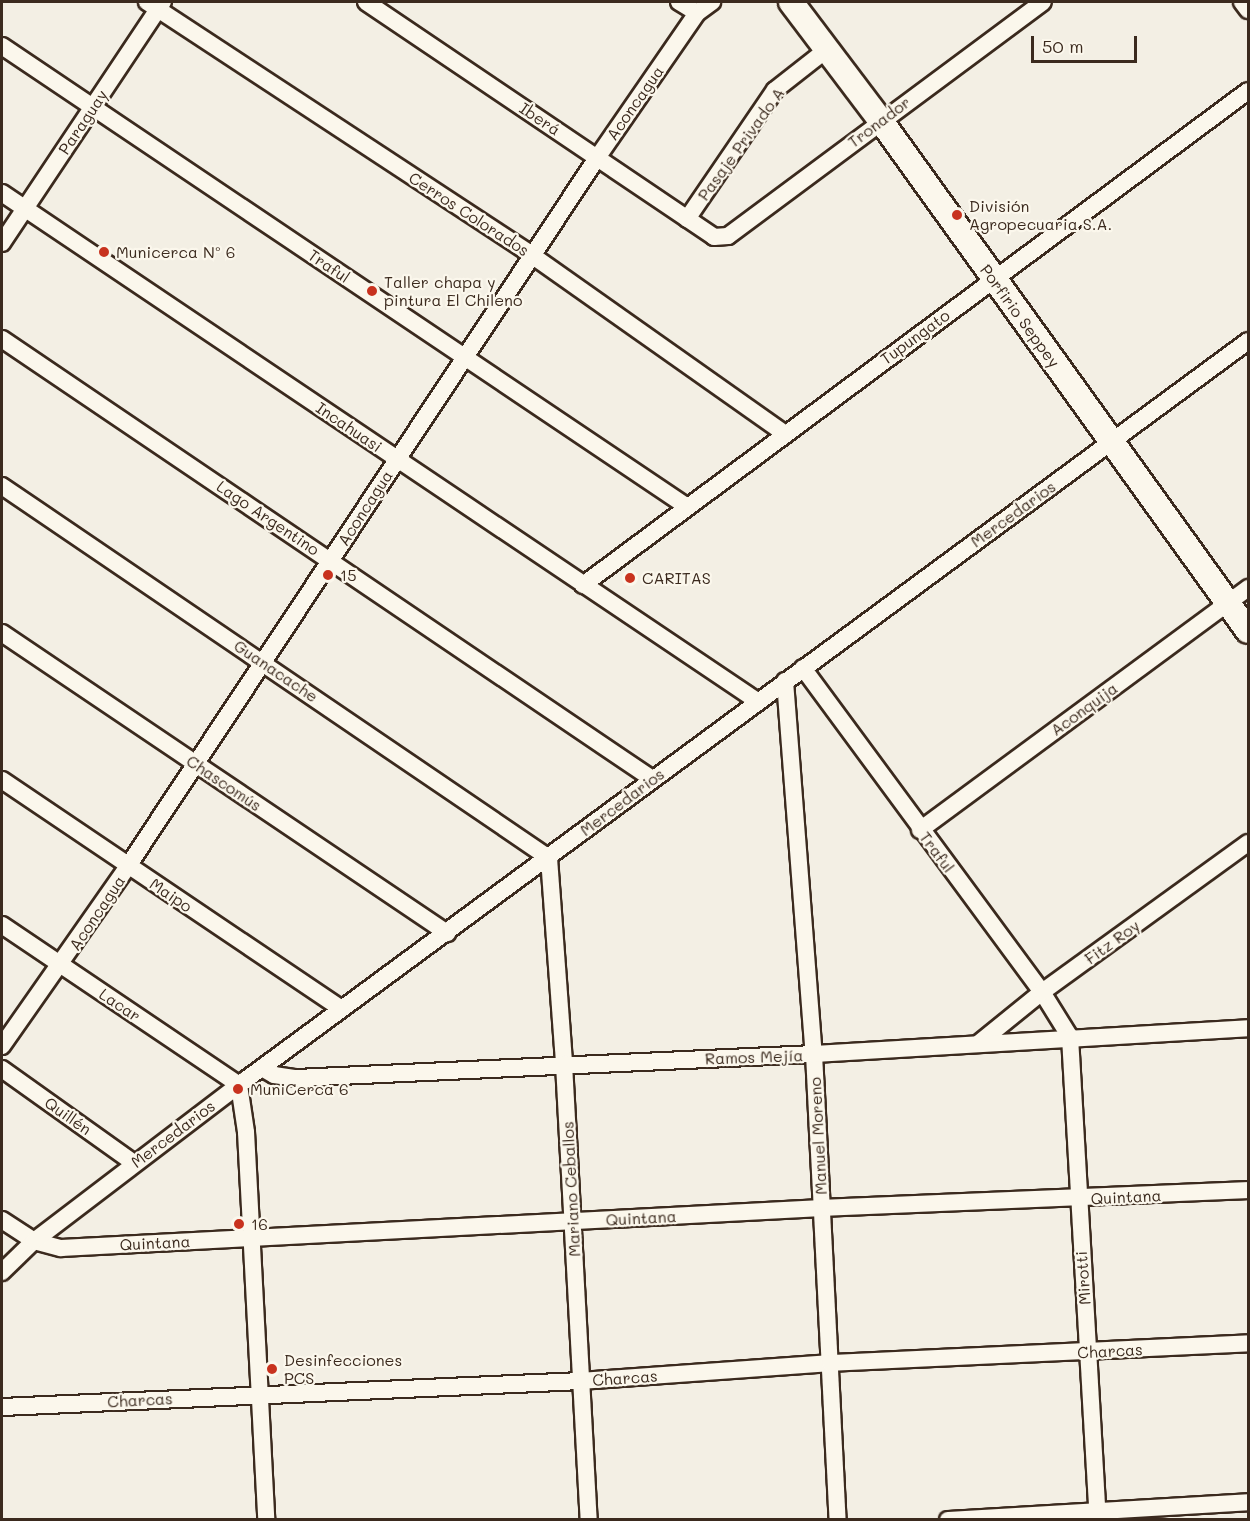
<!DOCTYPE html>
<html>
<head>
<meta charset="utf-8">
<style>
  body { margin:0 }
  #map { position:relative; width:1250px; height:1521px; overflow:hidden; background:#f3efe4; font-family:Mali,sans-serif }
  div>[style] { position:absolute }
  .roads { filter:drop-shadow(2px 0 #3b2a1e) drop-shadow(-2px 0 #3b2a1e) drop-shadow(0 2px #3b2a1e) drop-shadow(0 -2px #3b2a1e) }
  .street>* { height:16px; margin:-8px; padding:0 8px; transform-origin:8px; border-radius:8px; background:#fbf7ec }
  .secondary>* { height:24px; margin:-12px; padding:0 12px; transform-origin:12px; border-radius:12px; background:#fbf7ec }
  .dots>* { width:16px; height:16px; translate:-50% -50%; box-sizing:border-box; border:3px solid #fbf7ec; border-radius:50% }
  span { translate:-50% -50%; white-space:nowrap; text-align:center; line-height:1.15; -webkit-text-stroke:4.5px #fbf7ec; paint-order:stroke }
  .street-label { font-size:16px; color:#3b2a1e }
  .poi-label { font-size:16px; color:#3b2a1e }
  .left { translate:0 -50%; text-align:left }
  .frame { position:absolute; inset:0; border:3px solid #3b2a1e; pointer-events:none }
  .scale { position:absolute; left:1031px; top:36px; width:106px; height:27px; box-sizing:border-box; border:3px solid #3b2a1e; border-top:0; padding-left:8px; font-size:18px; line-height:21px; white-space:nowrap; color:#3b2a1e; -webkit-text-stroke:4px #fbf7ec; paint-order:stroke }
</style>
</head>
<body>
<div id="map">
  <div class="roads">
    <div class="street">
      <div style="left:147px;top:2px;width:462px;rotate:33.3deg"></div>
      <div style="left:533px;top:256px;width:309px;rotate:35.2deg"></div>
      <div style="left:366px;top:2px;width:420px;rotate:34deg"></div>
      <div style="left:714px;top:237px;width:14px;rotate:-4deg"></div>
      <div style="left:728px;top:236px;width:392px;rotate:-36.6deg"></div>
      <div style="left:679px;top:2px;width:21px;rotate:31deg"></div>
      <div style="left:1242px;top:2px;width:10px;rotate:53deg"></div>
      <div style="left:2px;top:46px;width:824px;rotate:33.92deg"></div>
      <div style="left:2px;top:193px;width:910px;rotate:33.93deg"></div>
      <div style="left:687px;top:219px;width:156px;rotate:-55.7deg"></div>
      <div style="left:775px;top:90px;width:65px;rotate:-38.1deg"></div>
      <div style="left:2px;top:243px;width:290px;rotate:-56.3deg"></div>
      <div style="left:2px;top:339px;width:785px;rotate:34.09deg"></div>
      <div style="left:2px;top:486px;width:662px;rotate:34.22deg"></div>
      <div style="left:549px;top:858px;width:207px;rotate:85.8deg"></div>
      <div style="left:564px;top:1064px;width:457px;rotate:86.9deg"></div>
      <div style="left:583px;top:585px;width:828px;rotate:-36.61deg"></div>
      <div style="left:2px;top:633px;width:537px;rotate:33.99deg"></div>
      <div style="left:803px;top:668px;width:403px;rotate:53.6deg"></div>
      <div style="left:1042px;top:992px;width:53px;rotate:58.1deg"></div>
      <div style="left:1070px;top:1037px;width:484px;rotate:86.7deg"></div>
      <div style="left:785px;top:681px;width:374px;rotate:85.6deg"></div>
      <div style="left:814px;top:1054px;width:467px;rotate:87.1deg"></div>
      <div style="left:2px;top:780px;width:409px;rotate:34deg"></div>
      <div style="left:920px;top:830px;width:408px;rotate:-36.4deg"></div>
      <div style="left:2px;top:925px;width:286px;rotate:34deg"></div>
      <div style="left:239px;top:1085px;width:48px;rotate:81.5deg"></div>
      <div style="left:246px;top:1132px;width:389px;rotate:87deg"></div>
      <div style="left:979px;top:1043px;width:81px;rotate:-39deg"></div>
      <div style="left:1042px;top:992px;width:254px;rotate:-35.9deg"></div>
      <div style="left:2px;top:1046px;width:220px;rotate:-55deg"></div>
      <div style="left:128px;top:866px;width:849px;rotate:-56.48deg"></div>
      <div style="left:597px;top:158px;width:176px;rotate:-55.4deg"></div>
      <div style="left:697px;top:13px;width:19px;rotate:-36deg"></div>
      <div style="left:262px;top:1068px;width:14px;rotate:30deg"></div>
      <div style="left:274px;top:1075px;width:22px;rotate:8deg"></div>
      <div style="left:296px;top:1078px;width:519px;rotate:-2.65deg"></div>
      <div style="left:814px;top:1054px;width:435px;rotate:-3.4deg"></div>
      <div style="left:2px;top:1069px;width:162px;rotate:35.5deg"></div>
      <div style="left:2px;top:1220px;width:38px;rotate:33deg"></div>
      <div style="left:34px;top:1241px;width:28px;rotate:15deg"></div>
      <div style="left:61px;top:1248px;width:762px;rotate:-3.01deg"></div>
      <div style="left:822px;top:1208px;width:426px;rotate:-2.4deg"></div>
      <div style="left:2px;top:1272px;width:45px;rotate:-44.1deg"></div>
      <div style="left:34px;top:1241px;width:264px;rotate:-37.3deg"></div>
      <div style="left:244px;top:1081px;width:1247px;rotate:-36.39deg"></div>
      <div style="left:2px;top:1407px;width:580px;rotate:-2.57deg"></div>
      <div style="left:581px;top:1381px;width:250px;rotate:-4.1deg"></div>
      <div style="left:830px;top:1363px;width:418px;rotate:-2.7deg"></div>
      <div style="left:948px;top:1520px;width:301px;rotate:-3.4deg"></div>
    </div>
    <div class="secondary">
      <div style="left:791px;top:2px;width:149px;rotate:52.9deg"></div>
      <div style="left:881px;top:121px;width:628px;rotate:54.26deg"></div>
    </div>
  </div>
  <div class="dots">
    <div style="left:957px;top:215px;background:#c8321e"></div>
    <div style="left:104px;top:252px;background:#c8321e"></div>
    <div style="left:372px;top:291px;background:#c8321e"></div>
    <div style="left:328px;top:575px;background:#c8321e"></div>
    <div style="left:630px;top:578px;background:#c8321e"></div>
    <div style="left:238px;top:1089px;background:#c8321e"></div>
    <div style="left:239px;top:1224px;background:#c8321e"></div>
    <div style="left:272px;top:1369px;background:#c8321e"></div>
  </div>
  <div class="street-label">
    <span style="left:635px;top:103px;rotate:-55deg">Aconcagua</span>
    <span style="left:540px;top:119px;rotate:34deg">Iberá</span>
    <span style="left:83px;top:122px;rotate:-56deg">Paraguay</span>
    <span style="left:879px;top:122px;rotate:-37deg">Tronador</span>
    <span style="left:741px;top:144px;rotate:-54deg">Pasaje Privado A</span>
    <span style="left:469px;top:214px;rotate:33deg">Cerros Colorados</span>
    <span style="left:329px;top:266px;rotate:34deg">Traful</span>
    <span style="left:1020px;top:316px;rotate:54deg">Porfirio Seppey</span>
    <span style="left:915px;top:337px;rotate:-36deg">Tupungato</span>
    <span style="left:349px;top:427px;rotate:34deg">Incahuasi</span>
    <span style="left:365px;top:508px;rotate:-57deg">Aconcagua</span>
    <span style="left:1013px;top:514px;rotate:-36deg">Mercedarios</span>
    <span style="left:268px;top:518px;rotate:34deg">Lago Argentino</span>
    <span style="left:276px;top:671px;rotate:34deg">Guanacache</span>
    <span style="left:1084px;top:709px;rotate:-36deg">Aconquija</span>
    <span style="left:224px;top:783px;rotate:34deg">Chascomús</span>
    <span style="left:622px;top:802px;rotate:-37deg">Mercedarios</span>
    <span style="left:937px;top:852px;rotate:53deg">Traful</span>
    <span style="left:171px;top:895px;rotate:34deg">Maipo</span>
    <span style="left:97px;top:913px;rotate:-56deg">Aconcagua</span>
    <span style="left:1112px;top:942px;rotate:-36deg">Fitz Roy</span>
    <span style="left:120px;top:1005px;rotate:34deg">Lacar</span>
    <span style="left:754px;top:1057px;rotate:-2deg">Ramos Mejía</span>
    <span style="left:68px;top:1116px;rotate:35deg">Quillén</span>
    <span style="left:173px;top:1134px;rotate:-37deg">Mercedarios</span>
    <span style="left:818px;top:1136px;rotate:-93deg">Manuel Moreno</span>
    <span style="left:571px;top:1189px;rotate:-93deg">Mariano Ceballos</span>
    <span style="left:1126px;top:1197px;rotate:-3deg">Quintana</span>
    <span style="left:641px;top:1218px;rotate:-3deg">Quintana</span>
    <span style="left:155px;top:1243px;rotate:-3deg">Quintana</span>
    <span style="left:1083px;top:1278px;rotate:-94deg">Mirotti</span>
    <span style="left:1110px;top:1351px;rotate:-3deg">Charcas</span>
    <span style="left:625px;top:1378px;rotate:-4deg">Charcas</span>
    <span style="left:140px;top:1400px;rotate:-3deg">Charcas</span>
  </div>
  <div class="poi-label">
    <span class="left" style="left:969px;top:215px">División<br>Agropecuaria S.A.</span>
    <span class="left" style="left:116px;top:252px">Municerca Nº 6</span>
    <span class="left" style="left:384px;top:291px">Taller chapa y<br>pintura El Chileno</span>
    <span class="left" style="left:340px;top:575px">15</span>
    <span class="left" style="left:642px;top:578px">CARITAS</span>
    <span class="left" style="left:250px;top:1089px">MuniCerca 6</span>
    <span class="left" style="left:251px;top:1224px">16</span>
    <span class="left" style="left:284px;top:1369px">Desinfecciones<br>PCS</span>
  </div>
  <div class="frame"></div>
  <div class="scale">50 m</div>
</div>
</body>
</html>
